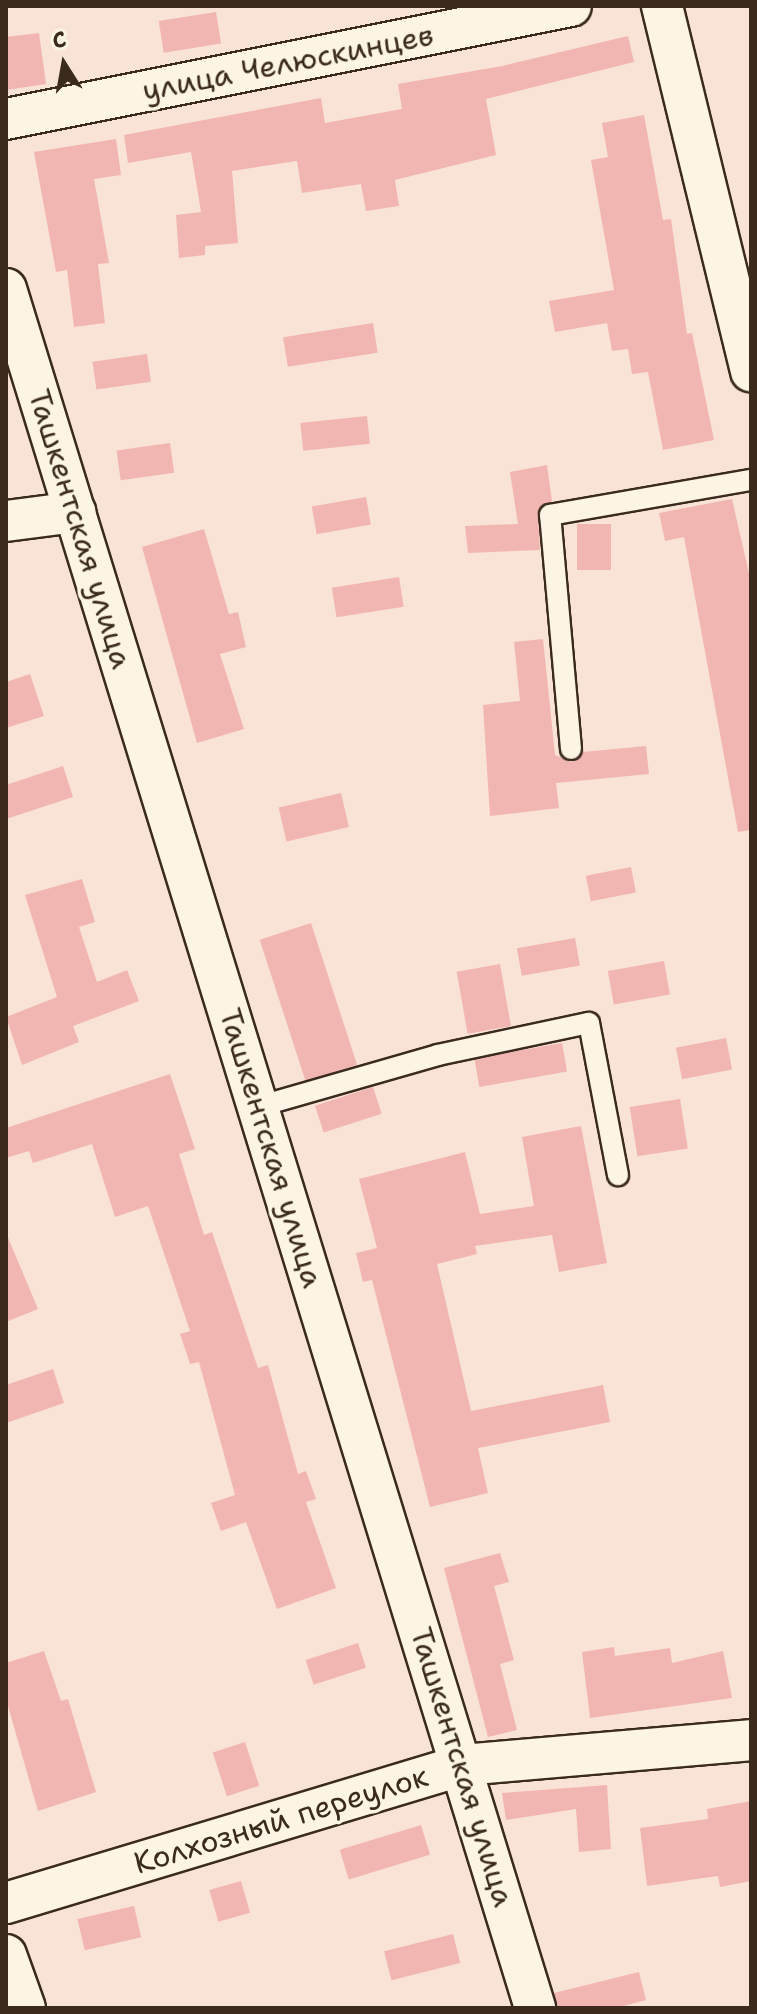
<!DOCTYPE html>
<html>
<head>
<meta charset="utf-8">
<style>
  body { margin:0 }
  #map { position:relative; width:757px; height:2014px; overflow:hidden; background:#f9e2d6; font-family:"Shantell Sans",sans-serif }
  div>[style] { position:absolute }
  .building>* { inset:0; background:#f2b6b2; transform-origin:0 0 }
  .roads { filter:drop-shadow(2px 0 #3b2a1e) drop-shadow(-2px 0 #3b2a1e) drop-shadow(0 2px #3b2a1e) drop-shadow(0 -2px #3b2a1e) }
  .service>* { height:20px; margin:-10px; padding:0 10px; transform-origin:10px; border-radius:10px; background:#fcf5e5 }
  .minor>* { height:40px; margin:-20px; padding:0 20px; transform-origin:20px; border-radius:20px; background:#fcf5e5 }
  span { translate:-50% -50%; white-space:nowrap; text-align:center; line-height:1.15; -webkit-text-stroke:7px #fcf5e5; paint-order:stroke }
  .street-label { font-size:30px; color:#3b2a1e }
  .frame { position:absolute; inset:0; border:8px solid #3b2a1e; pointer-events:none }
  .north { position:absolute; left:24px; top:24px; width:80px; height:80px; -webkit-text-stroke:6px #fcf5e5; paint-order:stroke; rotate:349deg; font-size:22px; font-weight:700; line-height:32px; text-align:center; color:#3b2a1e }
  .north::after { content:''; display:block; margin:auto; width:28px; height:36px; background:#3b2a1e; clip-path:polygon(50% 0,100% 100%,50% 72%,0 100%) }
</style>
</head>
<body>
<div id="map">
  <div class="building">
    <div style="left:216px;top:12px;width:32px;height:58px;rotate:81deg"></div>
    <div style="clip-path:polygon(39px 33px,46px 84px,6px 90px,6px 37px)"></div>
    <div style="clip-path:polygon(628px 36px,634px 62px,486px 99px,496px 155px,395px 180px,399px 206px,366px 211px,361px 184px,302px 193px,297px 161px,232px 171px,238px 243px,205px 246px,205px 255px,179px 258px,176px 215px,201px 212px,191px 152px,128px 163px,124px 135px,321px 98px,325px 123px,402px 109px,398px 84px,502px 66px)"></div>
    <div style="clip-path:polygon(644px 115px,663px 220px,671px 219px,687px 334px,692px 333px,714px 440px,663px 450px,648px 372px,632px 374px,628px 349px,612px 351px,607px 323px,555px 332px,549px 301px,614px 290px,591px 160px,608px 157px,602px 123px)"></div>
    <div style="clip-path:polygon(116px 139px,121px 175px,94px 179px,109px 263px,98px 264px,105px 323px,74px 327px,67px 270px,56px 272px,34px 152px)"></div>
    <div style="left:373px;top:323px;width:30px;height:91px;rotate:81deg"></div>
    <div style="left:147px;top:354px;width:28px;height:55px;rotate:82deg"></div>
    <div style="left:367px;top:416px;width:28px;height:67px;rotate:84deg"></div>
    <div style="left:170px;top:443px;width:30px;height:54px;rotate:82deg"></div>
    <div style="clip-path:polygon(547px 465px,552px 501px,538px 511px,540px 550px,468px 553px,465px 526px,518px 524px,510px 472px)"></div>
    <div style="left:366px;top:497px;width:28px;height:55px;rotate:80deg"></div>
    <div style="clip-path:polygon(732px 499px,751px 582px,751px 830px,738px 832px,684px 537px,665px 541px,659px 513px)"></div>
    <div style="left:577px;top:524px;width:34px;height:46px"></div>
    <div style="clip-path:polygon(204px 529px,229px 614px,238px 612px,246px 647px,220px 654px,244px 729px,197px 743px,142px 547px)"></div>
    <div style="left:399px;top:577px;width:30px;height:68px;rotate:81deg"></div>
    <div style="clip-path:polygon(543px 639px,555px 755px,571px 762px,583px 752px,646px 746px,649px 774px,556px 783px,559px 808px,490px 816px,483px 705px,520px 701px,514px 642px)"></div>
    <div style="clip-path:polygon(30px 674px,44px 716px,6px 728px,6px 682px)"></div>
    <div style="clip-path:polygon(63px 766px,73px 797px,6px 819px,6px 785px)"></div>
    <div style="left:341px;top:793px;width:35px;height:64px;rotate:77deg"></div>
    <div style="left:631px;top:867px;width:26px;height:46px;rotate:79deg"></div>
    <div style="clip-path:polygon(82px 879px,95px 922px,79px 927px,97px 982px,127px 970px,139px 1001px,73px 1026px,79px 1042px,22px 1065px,6px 1017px,57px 997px,25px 895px)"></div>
    <div style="left:311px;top:923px;width:149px;height:54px;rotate:72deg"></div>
    <div style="left:575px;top:938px;width:28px;height:59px;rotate:80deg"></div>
    <div style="left:664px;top:961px;width:34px;height:57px;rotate:80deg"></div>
    <div style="left:500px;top:964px;width:63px;height:44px;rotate:80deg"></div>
    <div style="left:726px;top:1038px;width:32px;height:51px;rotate:79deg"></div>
    <div style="left:562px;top:1043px;width:29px;height:89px;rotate:80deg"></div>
    <div style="clip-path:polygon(170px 1074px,195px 1149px,179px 1154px,204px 1235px,212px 1232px,258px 1368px,268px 1365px,298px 1474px,306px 1471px,316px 1499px,306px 1502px,336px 1588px,277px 1609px,246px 1522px,221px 1531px,211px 1503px,235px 1495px,199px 1362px,190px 1364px,180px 1334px,190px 1331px,148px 1206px,115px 1217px,92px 1144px,33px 1163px,29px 1151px,6px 1158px,6px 1128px)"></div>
    <div style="left:373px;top:1087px;width:28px;height:61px;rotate:72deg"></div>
    <div style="left:680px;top:1099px;width:50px;height:51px;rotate:81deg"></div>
    <div style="clip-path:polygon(581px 1126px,607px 1263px,559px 1272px,552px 1235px,475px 1246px,477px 1254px,437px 1264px,471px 1411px,603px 1385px,610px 1422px,478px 1448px,488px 1493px,430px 1507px,372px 1280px,363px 1282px,356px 1253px,377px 1248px,359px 1179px,465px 1152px,480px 1214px,534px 1206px,522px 1137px)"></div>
    <div style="clip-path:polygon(6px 1233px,38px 1309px,6px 1322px)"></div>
    <div style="clip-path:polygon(53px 1369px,64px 1403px,6px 1423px,6px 1385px)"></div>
    <div style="clip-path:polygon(500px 1553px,509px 1582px,494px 1586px,514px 1660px,500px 1664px,517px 1730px,488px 1737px,444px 1568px)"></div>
    <div style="left:358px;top:1643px;width:26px;height:55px;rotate:72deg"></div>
    <div style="clip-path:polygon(614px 1647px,615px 1656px,670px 1648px,672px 1663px,723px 1651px,732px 1698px,590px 1718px,582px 1652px)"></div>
    <div style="clip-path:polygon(44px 1651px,61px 1701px,68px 1699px,96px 1792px,38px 1811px,6px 1699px,6px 1663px)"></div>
    <div style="left:245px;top:1742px;width:46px;height:34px;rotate:72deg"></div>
    <div style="clip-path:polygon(607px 1785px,611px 1849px,579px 1852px,576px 1809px,506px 1820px,502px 1793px)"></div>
    <div style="clip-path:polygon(751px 1801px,751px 1881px,720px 1887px,718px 1876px,647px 1886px,640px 1828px,708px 1819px,707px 1809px)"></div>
    <div style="left:421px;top:1825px;width:31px;height:85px;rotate:73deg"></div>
    <div style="left:241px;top:1881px;width:33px;height:33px;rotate:74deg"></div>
    <div style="left:134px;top:1906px;width:32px;height:58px;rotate:77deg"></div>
    <div style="left:453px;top:1934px;width:30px;height:71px;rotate:76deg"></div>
    <div style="clip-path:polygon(639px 1972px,646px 2000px,616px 2008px,557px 2008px,554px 1993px)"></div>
  </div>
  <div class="roads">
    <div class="service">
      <div style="left:571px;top:749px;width:235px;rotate:-95.1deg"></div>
      <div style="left:550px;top:515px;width:204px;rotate:-9.9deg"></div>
      <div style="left:257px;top:1107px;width:188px;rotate:-16deg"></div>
      <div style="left:438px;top:1055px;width:154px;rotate:-12deg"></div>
      <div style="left:589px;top:1023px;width:155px;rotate:79.2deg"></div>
    </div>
    <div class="minor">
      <div style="left:662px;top:6px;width:376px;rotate:76.3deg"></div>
      <div style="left:6px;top:119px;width:576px;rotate:-11.31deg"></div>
      <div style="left:6px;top:289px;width:1799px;rotate:72.89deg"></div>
      <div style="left:6px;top:521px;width:70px;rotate:-7.4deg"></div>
      <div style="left:6px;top:1903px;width:476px;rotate:-16.8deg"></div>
      <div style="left:462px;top:1765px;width:290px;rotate:-4.9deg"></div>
      <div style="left:6px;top:1955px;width:56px;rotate:70.3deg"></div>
    </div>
  </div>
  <div class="street-label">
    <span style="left:288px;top:63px;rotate:-11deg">улица Челюскинцев</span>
    <span style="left:80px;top:529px;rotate:73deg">Ташкентская улица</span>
    <span style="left:271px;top:1148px;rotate:73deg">Ташкентская улица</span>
    <span style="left:462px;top:1767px;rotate:73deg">Ташкентская улица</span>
    <span style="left:281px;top:1820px;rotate:-17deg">Колхозный переулок</span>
  </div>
  <div class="frame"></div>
  <div class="north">С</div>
</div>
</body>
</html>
